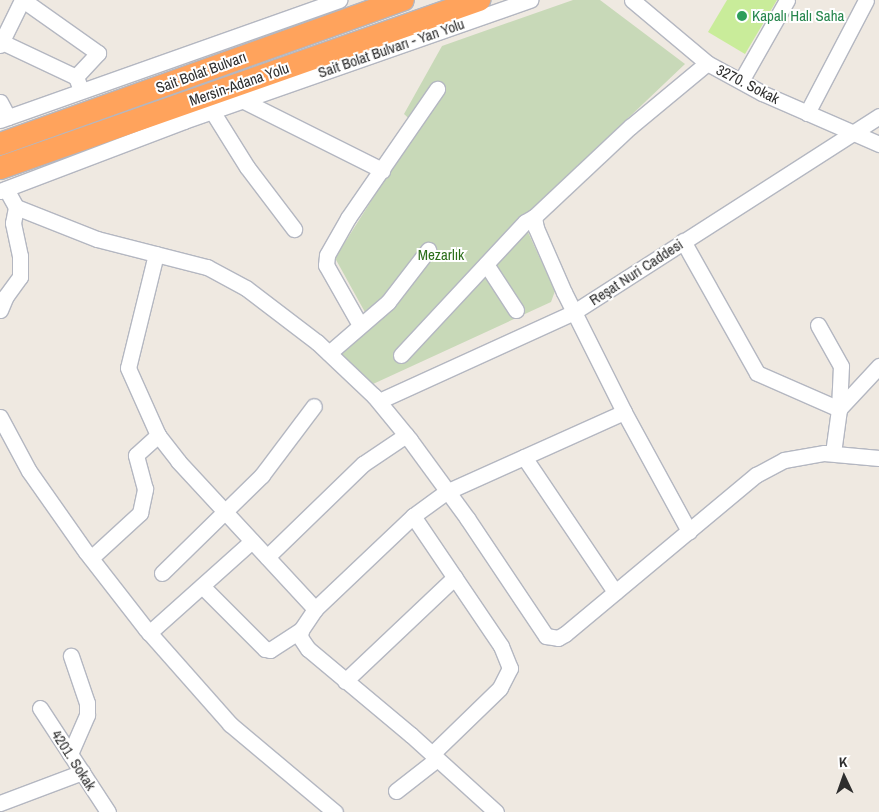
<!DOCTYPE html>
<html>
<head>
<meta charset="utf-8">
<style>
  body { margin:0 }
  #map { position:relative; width:879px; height:812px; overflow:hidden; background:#efe9e1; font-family:"Archivo Narrow",sans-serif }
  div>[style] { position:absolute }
  .cemetery>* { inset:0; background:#c8d9b8 }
  .pitch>* { inset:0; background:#c9ec9a }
  .roads { filter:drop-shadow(1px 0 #b4b7c1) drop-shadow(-1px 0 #b4b7c1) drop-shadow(0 1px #b4b7c1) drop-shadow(0 -1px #b4b7c1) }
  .minor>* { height:15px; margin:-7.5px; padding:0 7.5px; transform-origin:7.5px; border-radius:7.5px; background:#fff }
  .highway>* { height:22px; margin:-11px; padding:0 11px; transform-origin:11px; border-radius:11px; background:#ffa35c }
  .dots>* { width:14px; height:14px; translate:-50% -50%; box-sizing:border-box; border:2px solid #fff; border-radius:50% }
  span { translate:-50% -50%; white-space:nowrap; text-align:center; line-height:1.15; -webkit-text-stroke:4px #fff; paint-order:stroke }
  .leisure-label { font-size:15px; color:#27864d }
  .left { translate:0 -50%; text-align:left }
  .street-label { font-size:15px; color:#2e2e2e }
  .park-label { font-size:15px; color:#2c6e1b }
  .north { position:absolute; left:819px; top:752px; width:50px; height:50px; -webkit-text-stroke:4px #fff; paint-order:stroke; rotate:357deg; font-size:14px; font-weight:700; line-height:20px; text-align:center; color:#2e2e2e }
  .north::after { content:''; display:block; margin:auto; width:18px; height:22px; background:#2e2e2e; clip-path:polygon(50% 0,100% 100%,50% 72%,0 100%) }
</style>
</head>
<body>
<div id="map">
  <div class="cemetery">
    <div style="clip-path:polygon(573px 0,600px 0,685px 64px,522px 219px,555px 291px,551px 302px,373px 384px,335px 348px,366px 314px,335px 258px,418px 127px,404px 114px,442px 46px)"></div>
  </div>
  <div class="pitch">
    <div style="clip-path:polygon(727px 0,777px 0,745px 54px,708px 32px)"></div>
  </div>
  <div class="roads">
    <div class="minor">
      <div style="left:23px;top:0;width:92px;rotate:35.2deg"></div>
      <div style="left:98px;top:53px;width:33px;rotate:133deg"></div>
      <div style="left:632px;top:0;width:98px;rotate:40deg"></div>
      <div style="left:707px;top:63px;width:63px;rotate:28.6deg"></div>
      <div style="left:762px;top:93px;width:128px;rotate:23.6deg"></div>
      <div style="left:2px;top:42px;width:82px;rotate:25.3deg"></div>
      <div style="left:76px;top:77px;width:9px;rotate:69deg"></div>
      <div style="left:0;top:45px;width:50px;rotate:-63.9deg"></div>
      <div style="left:741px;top:81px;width:93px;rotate:-60.4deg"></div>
      <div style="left:242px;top:100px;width:157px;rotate:26.6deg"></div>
      <div style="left:0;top:102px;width:17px;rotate:62deg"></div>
      <div style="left:212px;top:111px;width:66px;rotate:58deg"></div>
      <div style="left:247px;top:167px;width:78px;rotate:52.8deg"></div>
      <div style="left:807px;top:113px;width:127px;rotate:-62.4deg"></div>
      <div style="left:0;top:120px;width:360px;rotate:-19.5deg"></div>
      <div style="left:6px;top:189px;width:21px;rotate:61deg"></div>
      <div style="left:16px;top:207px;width:87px;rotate:21.6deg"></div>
      <div style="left:97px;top:239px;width:114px;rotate:14.3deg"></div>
      <div style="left:207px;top:267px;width:44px;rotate:28.3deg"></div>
      <div style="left:246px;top:288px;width:89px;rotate:37.3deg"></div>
      <div style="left:317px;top:342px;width:79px;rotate:43.5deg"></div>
      <div style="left:374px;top:396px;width:57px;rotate:50.7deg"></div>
      <div style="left:410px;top:440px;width:97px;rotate:53.8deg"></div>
      <div style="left:467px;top:518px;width:142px;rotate:56.2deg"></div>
      <div style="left:546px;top:636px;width:12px;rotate:9deg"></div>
      <div style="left:558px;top:638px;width:8px;rotate:-30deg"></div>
      <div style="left:565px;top:634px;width:249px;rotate:-39.8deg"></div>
      <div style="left:756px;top:475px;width:32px;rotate:-28deg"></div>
      <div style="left:784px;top:460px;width:41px;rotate:-9.9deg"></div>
      <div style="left:824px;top:453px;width:55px;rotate:5.2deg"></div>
      <div style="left:0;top:191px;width:197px;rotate:-20.8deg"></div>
      <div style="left:184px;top:121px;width:367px;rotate:-19.3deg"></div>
      <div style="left:534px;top:217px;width:11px;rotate:80deg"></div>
      <div style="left:536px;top:228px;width:70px;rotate:66.4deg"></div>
      <div style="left:564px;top:292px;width:134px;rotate:63.4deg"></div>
      <div style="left:624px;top:412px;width:136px;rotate:61.4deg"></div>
      <div style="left:683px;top:241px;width:151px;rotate:60.7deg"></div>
      <div style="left:757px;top:373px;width:90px;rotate:23.7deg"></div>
      <div style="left:156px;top:254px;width:117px;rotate:103.8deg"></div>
      <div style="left:128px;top:368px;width:73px;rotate:65.9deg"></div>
      <div style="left:158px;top:435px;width:33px;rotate:52deg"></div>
      <div style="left:178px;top:461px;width:202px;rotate:47.2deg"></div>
      <div style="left:486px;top:264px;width:55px;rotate:56.9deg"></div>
      <div style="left:0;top:310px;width:15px;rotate:-67deg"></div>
      <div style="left:6px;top:296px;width:24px;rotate:-54deg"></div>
      <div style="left:20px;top:277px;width:21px;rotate:-90deg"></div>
      <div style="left:20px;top:256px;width:34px;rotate:-102deg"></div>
      <div style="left:13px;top:223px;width:16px;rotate:-79deg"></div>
      <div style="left:360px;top:325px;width:69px;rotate:-119.5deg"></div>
      <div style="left:326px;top:265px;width:10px;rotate:-84deg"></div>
      <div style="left:327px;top:255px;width:43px;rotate:-60.4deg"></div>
      <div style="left:348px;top:218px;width:157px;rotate:-55.4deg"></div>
      <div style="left:818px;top:325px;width:47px;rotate:60.7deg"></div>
      <div style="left:841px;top:366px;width:43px;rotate:92.7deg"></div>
      <div style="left:329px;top:353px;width:78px;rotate:-40.8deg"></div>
      <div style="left:388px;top:302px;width:66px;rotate:-52.4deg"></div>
      <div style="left:401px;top:355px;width:182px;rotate:-47deg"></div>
      <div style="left:525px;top:222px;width:10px;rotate:-29deg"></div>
      <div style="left:534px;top:217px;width:132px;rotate:-43.2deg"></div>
      <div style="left:630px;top:127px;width:100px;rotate:-39.7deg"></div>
      <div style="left:379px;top:401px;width:214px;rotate:-24.5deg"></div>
      <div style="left:574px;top:312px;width:363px;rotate:-32.7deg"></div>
      <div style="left:0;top:417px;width:61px;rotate:61.8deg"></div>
      <div style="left:29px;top:471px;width:99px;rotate:54.9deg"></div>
      <div style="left:86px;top:552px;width:98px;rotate:52.1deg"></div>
      <div style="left:146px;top:629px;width:127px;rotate:48.5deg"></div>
      <div style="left:230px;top:724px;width:137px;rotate:40deg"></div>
      <div style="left:833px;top:453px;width:44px;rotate:-82.2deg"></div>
      <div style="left:839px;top:409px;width:59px;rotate:-47.1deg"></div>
      <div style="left:524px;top:457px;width:163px;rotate:56deg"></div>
      <div style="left:413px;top:516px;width:157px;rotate:55.9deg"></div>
      <div style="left:501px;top:646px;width:24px;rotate:68deg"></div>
      <div style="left:510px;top:668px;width:22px;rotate:117deg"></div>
      <div style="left:500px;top:688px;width:95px;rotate:135.9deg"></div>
      <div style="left:267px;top:557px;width:134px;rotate:-44.1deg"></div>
      <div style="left:363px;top:464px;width:52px;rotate:-34deg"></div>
      <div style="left:91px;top:558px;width:67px;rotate:-42.6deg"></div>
      <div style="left:140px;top:513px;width:25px;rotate:-78deg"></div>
      <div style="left:145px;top:489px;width:35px;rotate:-105deg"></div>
      <div style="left:136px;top:455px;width:30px;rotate:-42deg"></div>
      <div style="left:162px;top:573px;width:140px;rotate:-44.4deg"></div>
      <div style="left:262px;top:475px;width:86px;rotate:-53deg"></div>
      <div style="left:202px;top:586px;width:89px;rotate:45deg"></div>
      <div style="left:265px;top:649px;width:5px;rotate:11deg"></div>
      <div style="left:270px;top:650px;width:37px;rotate:-33deg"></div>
      <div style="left:149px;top:633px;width:138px;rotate:-41.8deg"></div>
      <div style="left:345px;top:681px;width:151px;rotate:-43.4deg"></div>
      <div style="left:40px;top:708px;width:124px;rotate:56.8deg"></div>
      <div style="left:70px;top:754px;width:43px;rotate:-66.4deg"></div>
      <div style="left:87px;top:715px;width:12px;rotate:-90deg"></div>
      <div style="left:87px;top:703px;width:50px;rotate:-108.8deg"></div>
      <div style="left:396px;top:791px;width:52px;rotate:-38deg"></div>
      <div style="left:0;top:803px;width:88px;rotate:-20.7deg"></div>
      <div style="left:496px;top:812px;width:115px;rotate:-137.8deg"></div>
      <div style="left:411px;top:735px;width:134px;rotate:-140.1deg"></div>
      <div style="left:308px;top:649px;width:14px;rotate:-124deg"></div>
      <div style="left:300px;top:637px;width:7px;rotate:-82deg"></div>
      <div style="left:301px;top:630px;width:25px;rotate:-56deg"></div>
      <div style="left:315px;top:609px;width:135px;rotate:-43.5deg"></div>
      <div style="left:413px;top:516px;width:41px;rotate:-36deg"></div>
      <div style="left:446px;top:492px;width:195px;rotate:-24.2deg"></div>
    </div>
    <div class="highway">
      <div style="left:0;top:144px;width:428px;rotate:-19.7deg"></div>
      <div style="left:0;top:168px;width:508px;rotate:-19.33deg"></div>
    </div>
  </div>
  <div class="dots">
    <div style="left:742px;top:16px;background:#2e9e5b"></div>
  </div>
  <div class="leisure-label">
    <span class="left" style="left:752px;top:16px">Kapalı Halı Saha</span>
  </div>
  <div class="street-label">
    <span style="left:391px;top:48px;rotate:-19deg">Sait Bolat Bulvarı - Yan Yolu</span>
    <span style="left:201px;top:72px;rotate:-20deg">Sait Bolat Bulvarı</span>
    <span style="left:239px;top:84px;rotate:-19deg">Mersin-Adana Yolu</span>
    <span style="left:748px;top:84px;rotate:27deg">3270. Sokak</span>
    <span style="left:636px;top:272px;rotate:-33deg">Reşat Nuri Caddesi</span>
    <span style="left:74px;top:760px;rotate:57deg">4201. Sokak</span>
  </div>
  <div class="park-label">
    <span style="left:441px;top:255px">Mezarlık</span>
  </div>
  <div class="north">K</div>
</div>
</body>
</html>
